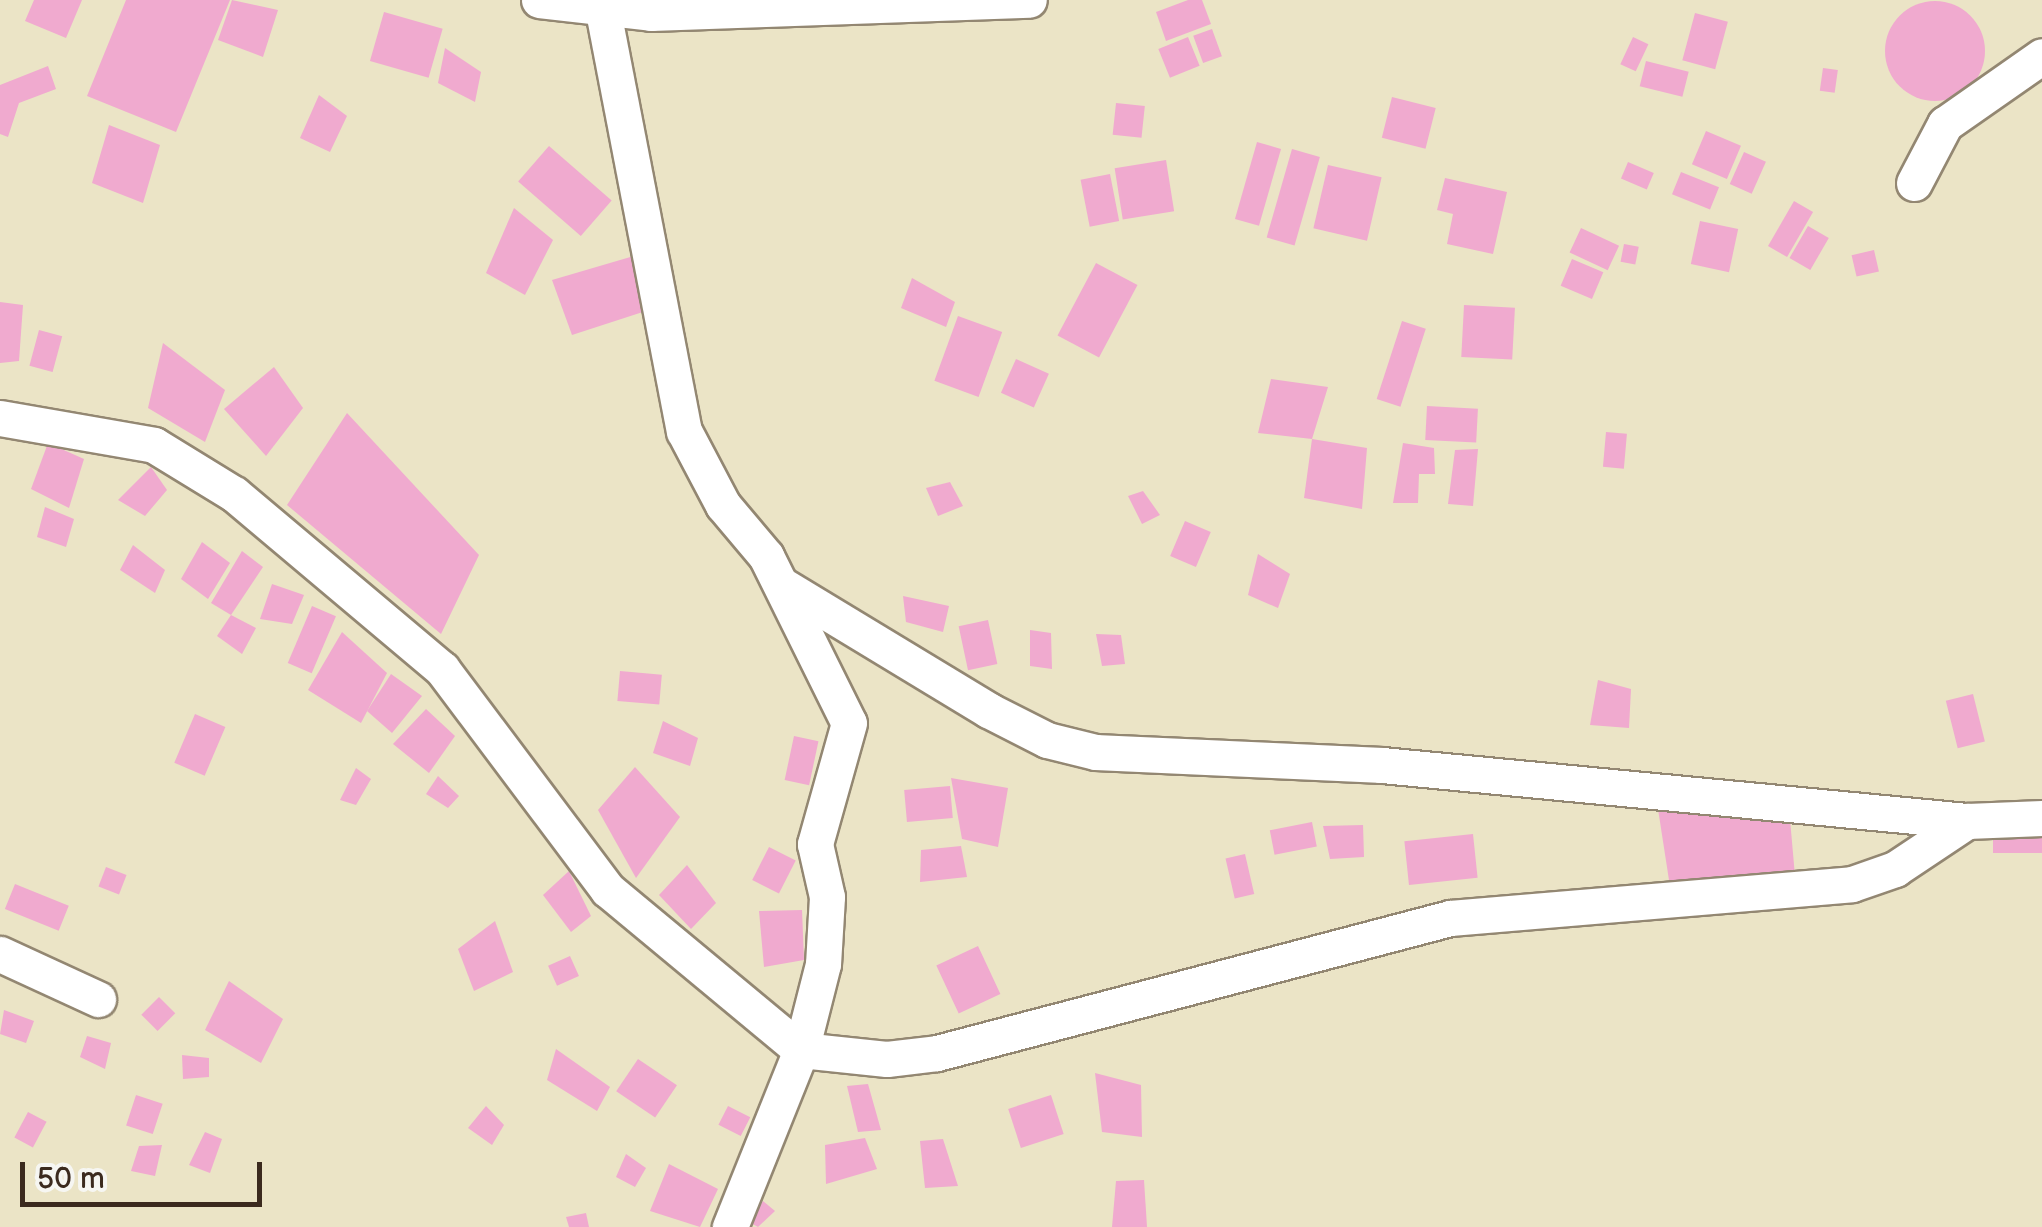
<!DOCTYPE html>
<html>
<head>
<meta charset="utf-8">
<style>
  body { margin:0 }
  #map { position:relative; width:2042px; height:1227px; overflow:hidden; background:#ebe4c6; font-family:"Balsamiq Sans",sans-serif }
  div>[style] { position:absolute }
  .building>* { inset:0; background:#f0aacf; transform-origin:0 0 }
  .round { border-radius:50% }
  .roads { filter:drop-shadow(2px 0 #938772) drop-shadow(-2px 0 #938772) drop-shadow(0 2px #938772) drop-shadow(0 -2px #938772) }
  .minor>* { height:35px; margin:-17.5px; padding:0 17.5px; transform-origin:17.5px; border-radius:17.5px; background:#fff }
  span { translate:-50% -50%; white-space:nowrap; text-align:center; line-height:1.15; -webkit-text-stroke:9px #f6f6f2; paint-order:stroke }
  .scale { position:absolute; left:20px; top:1162px; width:242px; height:45px; box-sizing:border-box; border:5px solid #3b2a1e; border-top:0; padding-left:12px; font-size:30px; line-height:35px; white-space:nowrap; color:#3b2a1e; -webkit-text-stroke:8px #f6f6f2; paint-order:stroke }
</style>
</head>
<body>
<div id="map">
  <div class="building">
    <div style="clip-path:polygon(34px 0,82px 0,66px 38px,25px 21px)"></div>
    <div style="clip-path:polygon(126px 0,230px 0,176px 132px,87px 96px)"></div>
    <div style="clip-path:polygon(232px 0,278px 10px,263px 57px,218px 40px)"></div>
    <div style="clip-path:polygon(1188px 0,1202px 0,1211px 24px,1166px 41px,1156px 12px)"></div>
    <div class="round" style="left:1885px;top:1px;width:100px;height:100px"></div>
    <div style="left:384px;top:12px;width:61px;height:51px;rotate:16deg"></div>
    <div style="left:1695px;top:13px;width:34px;height:49px;rotate:15deg"></div>
    <div style="left:1212px;top:29px;width:29px;height:20px;rotate:70deg"></div>
    <div style="left:1188px;top:37px;width:31px;height:32px;rotate:68deg"></div>
    <div style="left:1633px;top:37px;width:17px;height:30px;rotate:25deg"></div>
    <div style="clip-path:polygon(445px 48px,481px 72px,475px 102px,438px 83px)"></div>
    <div style="left:1646px;top:61px;width:44px;height:26px;rotate:14deg"></div>
    <div style="clip-path:polygon(48px 66px,56px 89px,19px 103px,8px 137px,0 134px,0 85px)"></div>
    <div style="left:1823px;top:68px;width:15px;height:23px;rotate:8deg"></div>
    <div style="clip-path:polygon(319px 95px,347px 116px,330px 152px,300px 138px)"></div>
    <div style="left:1392px;top:97px;width:45px;height:42px;rotate:14deg"></div>
    <div style="left:1116px;top:103px;width:29px;height:32px;rotate:6deg"></div>
    <div style="clip-path:polygon(109px 125px,160px 145px,143px 203px,92px 183px)"></div>
    <div style="left:1706px;top:131px;width:38px;height:36px;rotate:23deg"></div>
    <div style="left:1257px;top:142px;width:25px;height:80px;rotate:16deg"></div>
    <div style="left:549px;top:146px;width:83px;height:47px;rotate:41deg"></div>
    <div style="left:1292px;top:149px;width:29px;height:92px;rotate:16deg"></div>
    <div style="left:1744px;top:152px;width:24px;height:35px;rotate:24deg"></div>
    <div style="left:1166px;top:160px;width:52px;height:52px;rotate:81deg"></div>
    <div style="left:1628px;top:162px;width:28px;height:18px;rotate:23deg"></div>
    <div style="left:1328px;top:165px;width:55px;height:65px;rotate:13deg"></div>
    <div style="left:1681px;top:172px;width:41px;height:24px;rotate:22deg"></div>
    <div style="left:1110px;top:174px;width:48px;height:30px;rotate:79deg"></div>
    <div style="clip-path:polygon(1445px 178px,1507px 192px,1493px 254px,1447px 244px,1453px 214px,1437px 210px)"></div>
    <div style="left:1794px;top:201px;width:22px;height:52px;rotate:30deg"></div>
    <div style="clip-path:polygon(514px 208px,553px 240px,525px 295px,486px 273px)"></div>
    <div style="left:1700px;top:221px;width:39px;height:44px;rotate:12deg"></div>
    <div style="left:1808px;top:226px;width:24px;height:37px;rotate:30deg"></div>
    <div style="left:1581px;top:228px;width:42px;height:27px;rotate:25deg"></div>
    <div style="left:1624px;top:244px;width:15px;height:18px;rotate:11deg"></div>
    <div style="left:1874px;top:250px;width:22px;height:23px;rotate:77deg"></div>
    <div style="clip-path:polygon(644px 253px,652px 309px,572px 335px,552px 280px)"></div>
    <div style="left:1572px;top:259px;width:34px;height:29px;rotate:23deg"></div>
    <div style="left:1096px;top:263px;width:47px;height:82px;rotate:28deg"></div>
    <div style="clip-path:polygon(912px 278px,955px 302px,946px 327px,901px 308px)"></div>
    <div style="clip-path:polygon(0 302px,23px 305px,19px 361px,0 363px)"></div>
    <div style="left:1464px;top:305px;width:51px;height:52px;rotate:3deg"></div>
    <div style="left:958px;top:316px;width:47px;height:69px;rotate:20deg"></div>
    <div style="left:1402px;top:321px;width:25px;height:82px;rotate:18deg"></div>
    <div style="left:39px;top:330px;width:24px;height:37px;rotate:15deg"></div>
    <div style="clip-path:polygon(163px 343px,225px 390px,205px 442px,148px 408px)"></div>
    <div style="left:1016px;top:359px;width:36px;height:37px;rotate:24deg"></div>
    <div style="clip-path:polygon(274px 367px,303px 408px,266px 456px,224px 409px)"></div>
    <div style="clip-path:polygon(1271px 379px,1328px 387px,1312px 439px,1367px 448px,1362px 509px,1304px 498px,1312px 439px,1258px 433px)"></div>
    <div style="left:1427px;top:406px;width:51px;height:34px;rotate:3deg"></div>
    <div style="clip-path:polygon(347px 413px,479px 555px,441px 634px,287px 505px)"></div>
    <div style="left:1606px;top:432px;width:21px;height:35px;rotate:5deg"></div>
    <div style="clip-path:polygon(48px 443px,84px 459px,69px 508px,31px 489px)"></div>
    <div style="clip-path:polygon(1403px 443px,1434px 448px,1435px 474px,1419px 474px,1418px 503px,1393px 503px)"></div>
    <div style="clip-path:polygon(1478px 449px,1473px 506px,1448px 504px,1455px 450px)"></div>
    <div style="clip-path:polygon(151px 467px,167px 490px,145px 516px,118px 500px)"></div>
    <div style="clip-path:polygon(950px 482px,963px 506px,938px 516px,926px 488px)"></div>
    <div style="clip-path:polygon(1143px 491px,1160px 515px,1142px 524px,1128px 496px)"></div>
    <div style="clip-path:polygon(45px 507px,74px 519px,66px 547px,37px 537px)"></div>
    <div style="left:1185px;top:521px;width:28px;height:38px;rotate:23deg"></div>
    <div style="clip-path:polygon(202px 542px,230px 563px,208px 599px,181px 579px)"></div>
    <div style="clip-path:polygon(133px 545px,165px 570px,155px 593px,120px 570px)"></div>
    <div style="clip-path:polygon(242px 551px,263px 567px,231px 615px,211px 603px)"></div>
    <div style="clip-path:polygon(1258px 554px,1290px 574px,1278px 608px,1248px 595px)"></div>
    <div style="clip-path:polygon(272px 584px,304px 595px,292px 624px,260px 619px)"></div>
    <div style="clip-path:polygon(903px 596px,949px 606px,943px 632px,906px 622px)"></div>
    <div style="left:312px;top:606px;width:26px;height:62px;rotate:23deg"></div>
    <div style="clip-path:polygon(231px 615px,256px 628px,242px 654px,217px 636px)"></div>
    <div style="left:988px;top:620px;width:45px;height:30px;rotate:78deg"></div>
    <div style="clip-path:polygon(1030px 630px,1051px 633px,1052px 669px,1030px 666px)"></div>
    <div style="clip-path:polygon(342px 632px,387px 673px,361px 723px,308px 690px)"></div>
    <div style="clip-path:polygon(1096px 634px,1121px 635px,1125px 664px,1102px 666px)"></div>
    <div style="left:620px;top:671px;width:42px;height:30px;rotate:5deg"></div>
    <div style="clip-path:polygon(391px 674px,422px 696px,392px 733px,367px 711px)"></div>
    <div style="clip-path:polygon(1598px 680px,1631px 689px,1629px 728px,1590px 725px)"></div>
    <div style="left:1973px;top:694px;width:49px;height:28px;rotate:76deg"></div>
    <div style="clip-path:polygon(426px 709px,455px 736px,429px 773px,393px 744px)"></div>
    <div style="left:195px;top:714px;width:33px;height:53px;rotate:23deg"></div>
    <div style="clip-path:polygon(663px 721px,698px 738px,690px 766px,653px 753px)"></div>
    <div style="left:794px;top:736px;width:25px;height:45px;rotate:12deg"></div>
    <div style="clip-path:polygon(635px 767px,680px 817px,636px 878px,598px 810px)"></div>
    <div style="clip-path:polygon(356px 768px,371px 779px,356px 805px,340px 800px)"></div>
    <div style="clip-path:polygon(438px 776px,459px 796px,448px 808px,426px 794px)"></div>
    <div style="clip-path:polygon(951px 778px,1008px 788px,998px 847px,962px 839px)"></div>
    <div style="left:950px;top:786px;width:32px;height:46px;rotate:85deg"></div>
    <div style="clip-path:polygon(1789px 808px,1795px 876px,1671px 893px,1658px 809px)"></div>
    <div style="left:1312px;top:822px;width:25px;height:43px;rotate:79deg"></div>
    <div style="clip-path:polygon(1363px 825px,1364px 857px,1330px 859px,1323px 826px)"></div>
    <div style="left:2042px;top:831px;width:22px;height:49px;rotate:90deg"></div>
    <div style="left:1473px;top:834px;width:44px;height:69px;rotate:84deg"></div>
    <div style="clip-path:polygon(961px 846px,967px 877px,920px 882px,921px 850px)"></div>
    <div style="left:769px;top:847px;width:30px;height:37px;rotate:27deg"></div>
    <div style="left:1245px;top:854px;width:41px;height:20px;rotate:77deg"></div>
    <div style="clip-path:polygon(687px 865px,716px 903px,691px 929px,659px 895px)"></div>
    <div style="left:106px;top:867px;width:22px;height:21px;rotate:21deg"></div>
    <div style="clip-path:polygon(569px 871px,591px 916px,571px 932px,543px 895px)"></div>
    <div style="left:15px;top:884px;width:58px;height:27px;rotate:22deg"></div>
    <div style="clip-path:polygon(802px 910px,804px 960px,764px 967px,759px 911px)"></div>
    <div style="clip-path:polygon(495px 921px,513px 972px,474px 991px,458px 949px)"></div>
    <div style="left:978px;top:946px;width:53px;height:46px;rotate:65deg"></div>
    <div style="left:570px;top:956px;width:22px;height:24px;rotate:66deg"></div>
    <div style="clip-path:polygon(229px 981px,283px 1019px,261px 1063px,205px 1030px)"></div>
    <div style="left:159px;top:997px;width:23px;height:25px;rotate:45deg"></div>
    <div style="clip-path:polygon(4px 1010px,34px 1021px,26px 1043px,0 1034px)"></div>
    <div style="clip-path:polygon(87px 1036px,111px 1043px,105px 1069px,80px 1057px)"></div>
    <div style="clip-path:polygon(556px 1049px,610px 1087px,597px 1111px,547px 1080px)"></div>
    <div style="clip-path:polygon(182px 1055px,209px 1058px,209px 1077px,183px 1079px)"></div>
    <div style="left:638px;top:1059px;width:47px;height:39px;rotate:34deg"></div>
    <div style="clip-path:polygon(1095px 1073px,1141px 1085px,1142px 1137px,1102px 1132px)"></div>
    <div style="clip-path:polygon(868px 1084px,881px 1130px,858px 1132px,847px 1086px)"></div>
    <div style="left:136px;top:1095px;width:28px;height:32px;rotate:18deg"></div>
    <div style="left:1051px;top:1095px;width:41px;height:45px;rotate:72deg"></div>
    <div style="clip-path:polygon(486px 1106px,504px 1125px,492px 1145px,468px 1128px)"></div>
    <div style="left:728px;top:1106px;width:25px;height:21px;rotate:27deg"></div>
    <div style="left:28px;top:1112px;width:21px;height:29px;rotate:28deg"></div>
    <div style="clip-path:polygon(205px 1132px,222px 1139px,210px 1173px,189px 1165px)"></div>
    <div style="clip-path:polygon(865px 1138px,877px 1169px,826px 1184px,825px 1145px)"></div>
    <div style="clip-path:polygon(943px 1139px,958px 1186px,925px 1188px,920px 1141px)"></div>
    <div style="clip-path:polygon(162px 1145px,155px 1176px,131px 1171px,139px 1146px)"></div>
    <div style="clip-path:polygon(626px 1154px,646px 1168px,635px 1187px,616px 1177px)"></div>
    <div style="clip-path:polygon(669px 1164px,718px 1189px,700px 1227px,650px 1211px)"></div>
    <div style="clip-path:polygon(1144px 1180px,1147px 1227px,1112px 1227px,1116px 1181px)"></div>
    <div style="clip-path:polygon(763px 1201px,775px 1211px,758px 1227px,749px 1222px)"></div>
    <div style="clip-path:polygon(586px 1213px,589px 1227px,569px 1227px,566px 1217px)"></div>
  </div>
  <div class="roads">
    <div class="minor">
      <div style="left:539px;top:0;width:113px;rotate:6.6deg"></div>
      <div style="left:651px;top:13px;width:378px;rotate:-2deg"></div>
      <div style="left:603px;top:11px;width:428px;rotate:79.1deg"></div>
      <div style="left:684px;top:431px;width:84px;rotate:62.2deg"></div>
      <div style="left:723px;top:505px;width:67px;rotate:49.9deg"></div>
      <div style="left:766px;top:556px;width:186px;rotate:63.6deg"></div>
      <div style="left:849px;top:723px;width:126px;rotate:105.7deg"></div>
      <div style="left:815px;top:844px;width:54px;rotate:77.2deg"></div>
      <div style="left:827px;top:897px;width:67px;rotate:93.4deg"></div>
      <div style="left:823px;top:964px;width:89px;rotate:104.3deg"></div>
      <div style="left:801px;top:1050px;width:191px;rotate:111.9deg"></div>
      <div style="left:1914px;top:183px;width:67px;rotate:-62.3deg"></div>
      <div style="left:1945px;top:124px;width:118px;rotate:-35deg"></div>
      <div style="left:0;top:418px;width:156px;rotate:9.9deg"></div>
      <div style="left:154px;top:445px;width:94px;rotate:31.5deg"></div>
      <div style="left:234px;top:494px;width:272px;rotate:40.1deg"></div>
      <div style="left:442px;top:669px;width:276px;rotate:53.1deg"></div>
      <div style="left:608px;top:890px;width:251px;rotate:39.7deg"></div>
      <div style="left:801px;top:1050px;width:86px;rotate:6deg"></div>
      <div style="left:887px;top:1059px;width:50px;rotate:-6.8deg"></div>
      <div style="left:937px;top:1053px;width:530px;rotate:-14.74deg"></div>
      <div style="left:1450px;top:918px;width:403px;rotate:-4.8deg"></div>
      <div style="left:1852px;top:884px;width:46px;rotate:-19.2deg"></div>
      <div style="left:1895px;top:869px;width:87px;rotate:-33.7deg"></div>
      <div style="left:1967px;top:821px;width:75px;rotate:-2.3deg"></div>
      <div style="left:782px;top:585px;width:241px;rotate:31.2deg"></div>
      <div style="left:988px;top:710px;width:66px;rotate:27deg"></div>
      <div style="left:1047px;top:740px;width:50px;rotate:13.8deg"></div>
      <div style="left:1096px;top:752px;width:286px;rotate:2.6deg"></div>
      <div style="left:1382px;top:765px;width:588px;rotate:5.47deg"></div>
      <div style="left:0;top:954px;width:108px;rotate:24.7deg"></div>
    </div>
  </div>
  <div class="scale">50 m</div>
</div>
</body>
</html>
